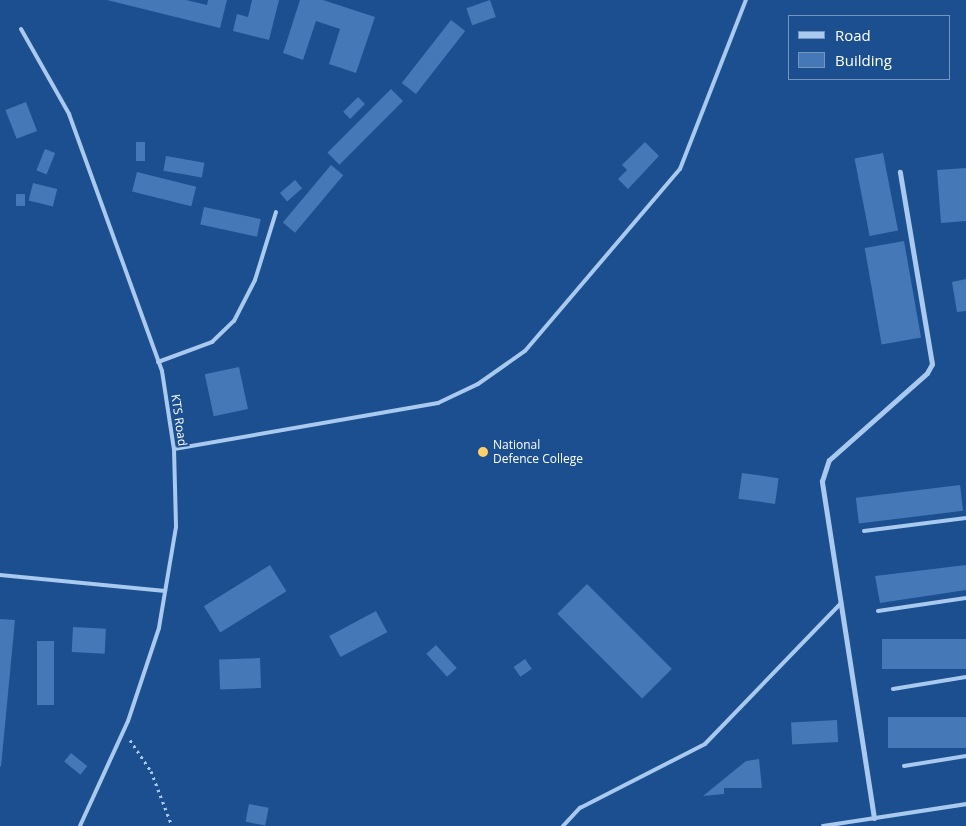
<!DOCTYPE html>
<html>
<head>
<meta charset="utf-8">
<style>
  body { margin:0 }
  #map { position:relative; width:966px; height:826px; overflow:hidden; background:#1b4f8f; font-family:"Open Sans",sans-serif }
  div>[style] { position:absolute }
  .building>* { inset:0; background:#4478b7; transform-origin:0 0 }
  .path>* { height:3px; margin-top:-1.5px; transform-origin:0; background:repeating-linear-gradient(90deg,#a9c9ee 0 2.5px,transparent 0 6.5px) }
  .service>* { height:4px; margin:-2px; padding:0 2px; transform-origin:2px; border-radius:2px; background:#a9c9ee }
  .minor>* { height:5px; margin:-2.5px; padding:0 2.5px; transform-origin:2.5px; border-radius:2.5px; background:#a9c9ee }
  .dots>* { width:14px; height:14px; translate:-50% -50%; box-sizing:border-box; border:2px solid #1b4f8f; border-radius:50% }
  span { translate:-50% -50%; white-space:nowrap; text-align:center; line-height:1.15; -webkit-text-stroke:4px #1b4f8f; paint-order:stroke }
  .street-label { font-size:12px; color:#fff }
  .poi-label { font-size:12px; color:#fff }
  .left { translate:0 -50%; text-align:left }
  .legend { position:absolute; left:788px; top:15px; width:162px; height:65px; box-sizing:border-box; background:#1b4f8f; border:1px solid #7695bc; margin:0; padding:6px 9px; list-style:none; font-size:15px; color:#fff }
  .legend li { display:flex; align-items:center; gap:10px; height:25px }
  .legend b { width:25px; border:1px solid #7695bc }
</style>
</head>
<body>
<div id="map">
  <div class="building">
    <div style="clip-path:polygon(107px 0,186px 0,207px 5px,208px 0,227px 0,220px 28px)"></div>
    <div style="clip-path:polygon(252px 0,279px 0,269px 40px,233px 31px,237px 14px,248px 17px)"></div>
    <div style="clip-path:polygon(300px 0,323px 0,375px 17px,356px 73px,329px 64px,340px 29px,316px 21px,303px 60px,283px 53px)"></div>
    <div style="left:490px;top:0;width:18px;height:25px;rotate:71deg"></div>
    <div style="left:451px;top:20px;width:18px;height:80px;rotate:38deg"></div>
    <div style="left:391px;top:89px;width:17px;height:90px;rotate:45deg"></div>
    <div style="left:358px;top:97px;width:10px;height:21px;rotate:45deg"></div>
    <div style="left:26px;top:102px;width:31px;height:22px;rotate:69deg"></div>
    <div style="left:136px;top:142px;width:9px;height:19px"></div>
    <div style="clip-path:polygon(645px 142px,659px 156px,628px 189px,618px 179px,627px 170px,622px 165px)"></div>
    <div style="left:45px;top:149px;width:11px;height:23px;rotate:22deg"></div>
    <div style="left:883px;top:153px;width:79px;height:29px;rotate:79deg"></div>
    <div style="left:166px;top:156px;width:39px;height:15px;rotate:10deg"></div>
    <div style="left:331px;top:165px;width:16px;height:75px;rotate:40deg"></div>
    <div style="clip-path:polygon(966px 168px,966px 221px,941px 223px,937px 170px)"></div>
    <div style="left:137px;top:172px;width:61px;height:20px;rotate:14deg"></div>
    <div style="left:295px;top:180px;width:11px;height:20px;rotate:49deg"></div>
    <div style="left:33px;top:183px;width:25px;height:18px;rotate:14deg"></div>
    <div style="left:16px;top:194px;width:9px;height:12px"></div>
    <div style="left:204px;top:207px;width:58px;height:18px;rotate:12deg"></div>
    <div style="left:904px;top:241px;width:98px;height:40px;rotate:80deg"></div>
    <div style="clip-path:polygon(966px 279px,966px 311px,957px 312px,952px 282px)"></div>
    <div style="left:239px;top:367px;width:43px;height:35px;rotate:78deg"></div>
    <div style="left:742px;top:473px;width:37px;height:26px;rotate:8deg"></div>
    <div style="left:960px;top:485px;width:26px;height:105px;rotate:83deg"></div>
    <div style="left:270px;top:565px;width:31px;height:78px;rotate:58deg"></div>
    <div style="clip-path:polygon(966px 565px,966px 590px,880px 603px,875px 576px)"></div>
    <div style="left:587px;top:584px;width:120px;height:42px;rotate:45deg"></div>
    <div style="left:376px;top:611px;width:24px;height:53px;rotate:62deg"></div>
    <div style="clip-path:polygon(0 619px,15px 620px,1px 767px,0 766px)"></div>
    <div style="left:73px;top:627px;width:33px;height:25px;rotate:3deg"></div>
    <div style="left:966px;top:639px;width:30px;height:84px;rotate:90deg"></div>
    <div style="left:37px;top:641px;width:17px;height:64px"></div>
    <div style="left:436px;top:645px;width:31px;height:13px;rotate:48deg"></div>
    <div style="left:260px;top:658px;width:30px;height:41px;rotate:88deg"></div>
    <div style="left:525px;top:659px;width:12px;height:14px;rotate:55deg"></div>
    <div style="left:966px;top:717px;width:31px;height:78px;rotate:90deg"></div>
    <div style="left:837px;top:720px;width:22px;height:46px;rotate:87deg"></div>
    <div style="left:71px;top:753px;width:21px;height:11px;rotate:39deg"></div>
    <div style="clip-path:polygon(759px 759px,762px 788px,724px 788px,724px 794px,703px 796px,746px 761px)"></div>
    <div style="left:249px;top:804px;width:20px;height:18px;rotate:11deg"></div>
  </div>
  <div class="path">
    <div style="left:130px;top:740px;width:37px;rotate:56deg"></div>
    <div style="left:151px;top:771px;width:59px;rotate:69.1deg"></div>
  </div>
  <div class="service">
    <div style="left:21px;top:29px;width:98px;rotate:60.5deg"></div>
    <div style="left:69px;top:114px;width:273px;rotate:70.1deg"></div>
    <div style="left:162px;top:371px;width:79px;rotate:81.3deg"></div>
    <div style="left:174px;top:449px;width:78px;rotate:88.5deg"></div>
    <div style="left:176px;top:527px;width:102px;rotate:99.6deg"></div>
    <div style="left:159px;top:628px;width:98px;rotate:108.4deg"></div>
    <div style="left:128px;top:721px;width:115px;rotate:114.6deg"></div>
    <div style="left:158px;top:362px;width:58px;rotate:-20.3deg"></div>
    <div style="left:212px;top:342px;width:30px;rotate:-44deg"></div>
    <div style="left:234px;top:321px;width:46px;rotate:-62.9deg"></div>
    <div style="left:255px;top:280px;width:71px;rotate:-72.8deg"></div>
    <div style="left:174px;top:449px;width:268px;rotate:-9.9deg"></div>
    <div style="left:438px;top:403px;width:44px;rotate:-25.4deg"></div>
    <div style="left:478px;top:384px;width:57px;rotate:-35.1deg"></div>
    <div style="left:525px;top:351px;width:239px;rotate:-49.6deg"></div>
    <div style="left:680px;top:169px;width:181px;rotate:-68.7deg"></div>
    <div style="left:864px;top:531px;width:103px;rotate:-7.3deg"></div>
    <div style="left:0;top:575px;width:166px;rotate:5.5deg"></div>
    <div style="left:878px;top:611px;width:89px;rotate:-8.4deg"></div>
    <div style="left:893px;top:689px;width:74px;rotate:-9.3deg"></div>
    <div style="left:904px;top:766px;width:63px;rotate:-9.2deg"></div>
    <div style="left:563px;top:826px;width:25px;rotate:-47deg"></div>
    <div style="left:580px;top:808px;width:140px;rotate:-27.1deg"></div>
    <div style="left:705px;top:744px;width:196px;rotate:-46deg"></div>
    <div style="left:823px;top:826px;width:145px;rotate:-8.7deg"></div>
  </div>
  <div class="minor">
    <div style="left:874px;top:818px;width:341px;rotate:-98.8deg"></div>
    <div style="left:822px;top:481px;width:22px;rotate:-72deg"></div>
    <div style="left:829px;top:460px;width:131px;rotate:-41.6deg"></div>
    <div style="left:927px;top:373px;width:10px;rotate:-61deg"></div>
    <div style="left:932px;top:364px;width:195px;rotate:-99.5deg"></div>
  </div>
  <div class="dots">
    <div style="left:483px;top:452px;background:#ffd166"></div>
  </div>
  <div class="street-label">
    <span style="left:179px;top:420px;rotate:82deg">KTS Road</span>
  </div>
  <div class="poi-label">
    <span class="left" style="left:493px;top:452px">National<br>Defence College</span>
  </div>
  <ul class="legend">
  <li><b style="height:6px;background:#a9c9ee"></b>Road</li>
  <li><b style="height:14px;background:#4478b7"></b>Building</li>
  </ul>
</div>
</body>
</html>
